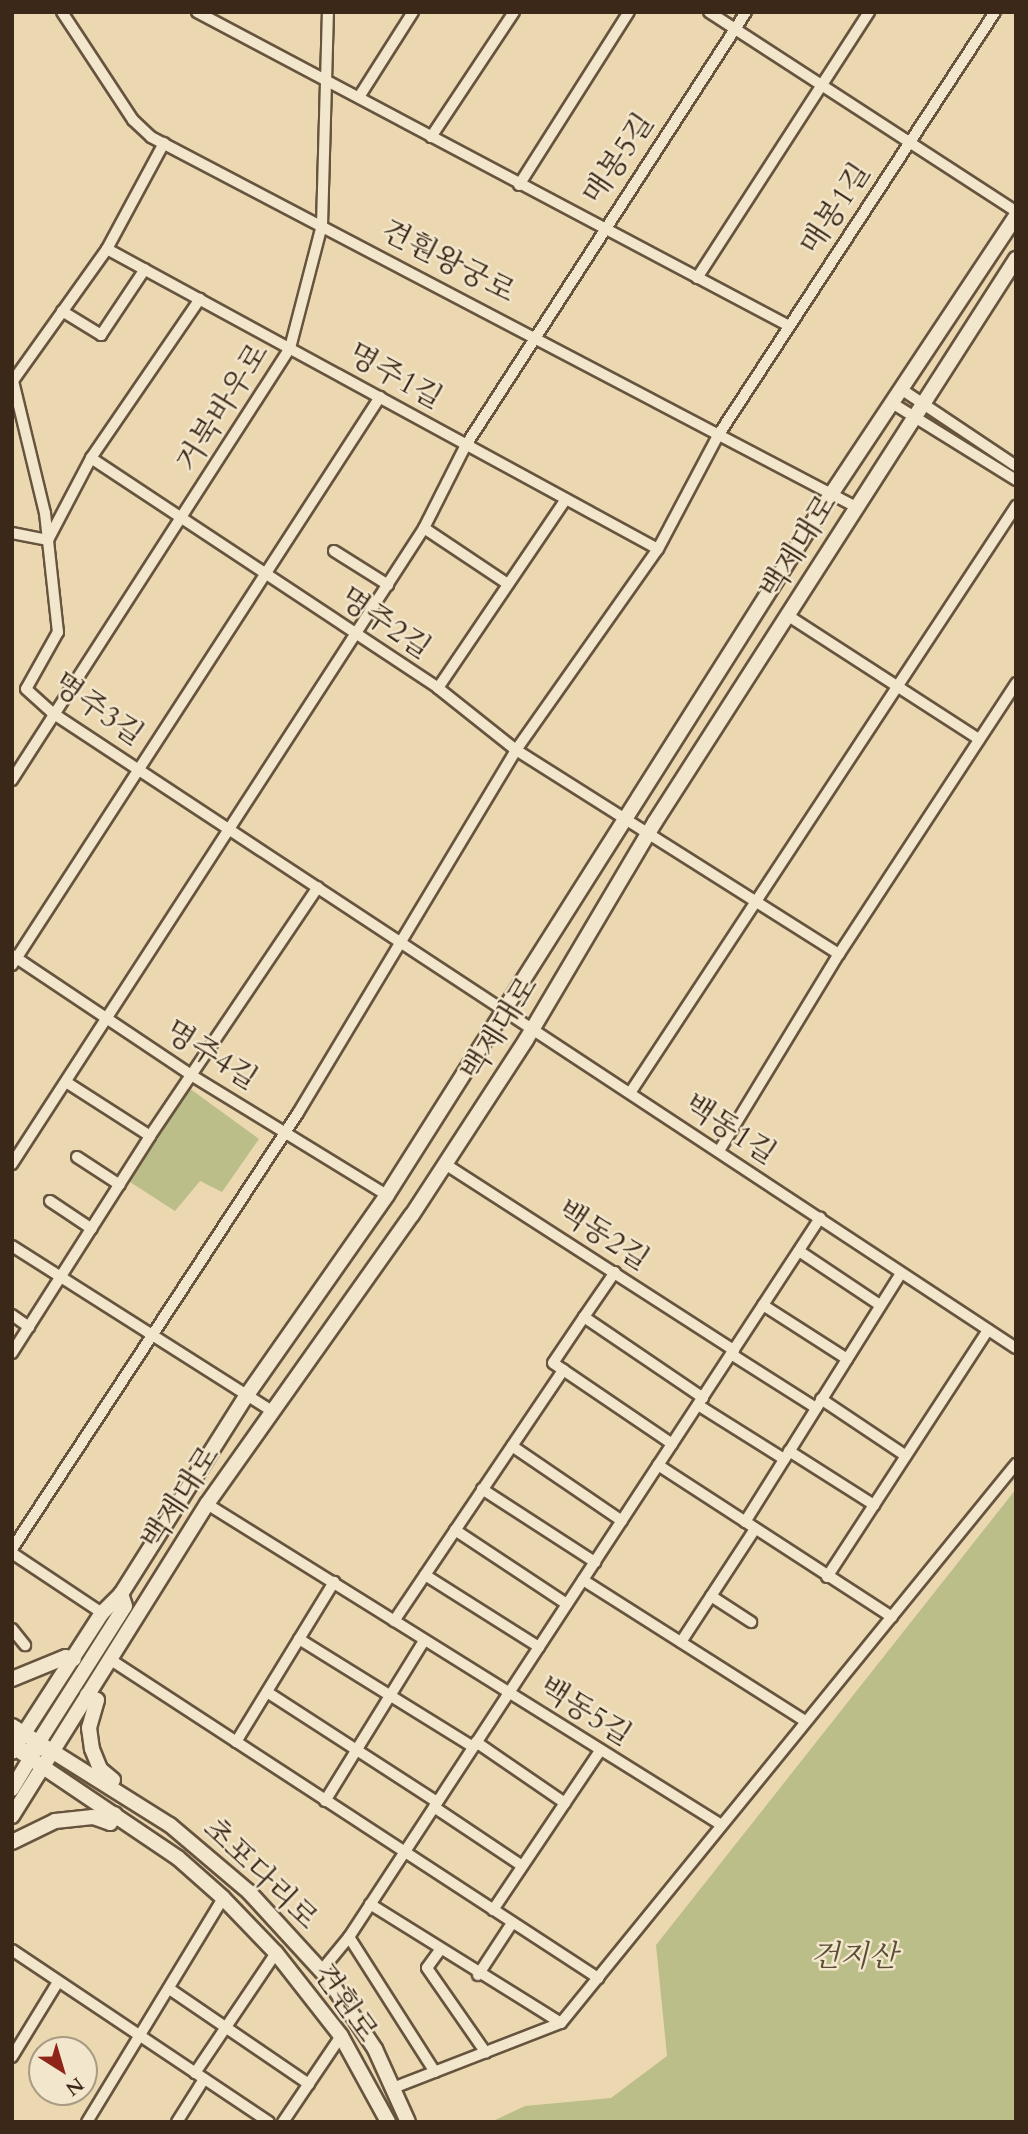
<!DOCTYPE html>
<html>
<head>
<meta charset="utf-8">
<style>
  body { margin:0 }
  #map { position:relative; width:1028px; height:2134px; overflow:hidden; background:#ebd8b1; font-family:Cardo,"Noto Serif KR",serif }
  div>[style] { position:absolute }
  .green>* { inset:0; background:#bbbe89 }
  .roads { filter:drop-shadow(2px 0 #67543f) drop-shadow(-2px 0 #67543f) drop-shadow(0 2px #67543f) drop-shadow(0 -2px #67543f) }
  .minor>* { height:10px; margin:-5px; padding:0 5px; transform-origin:5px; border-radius:5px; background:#f2e6cc }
  .tertiary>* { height:14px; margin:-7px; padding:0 7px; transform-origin:7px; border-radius:7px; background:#f2e6cc }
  span { translate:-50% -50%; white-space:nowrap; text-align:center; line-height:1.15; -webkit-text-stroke:5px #f2e6cc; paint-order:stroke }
  .street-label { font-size:30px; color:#3b2819 }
  .park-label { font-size:30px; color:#5b4e35; font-style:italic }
  .frame { position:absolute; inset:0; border:14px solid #3b2819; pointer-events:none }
  .north { position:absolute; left:28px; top:2036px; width:70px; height:70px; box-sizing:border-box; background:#f2e6cc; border:2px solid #a99a84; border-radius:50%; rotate:143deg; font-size:19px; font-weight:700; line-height:28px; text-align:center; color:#3b2819 }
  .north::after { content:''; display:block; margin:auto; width:24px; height:32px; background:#8f2418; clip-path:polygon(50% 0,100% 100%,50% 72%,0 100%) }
</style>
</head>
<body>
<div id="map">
  <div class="green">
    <div style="clip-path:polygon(189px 1088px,259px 1139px,222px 1192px,200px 1181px,175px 1211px,130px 1182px)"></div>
    <div style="clip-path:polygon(1016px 1489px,1016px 2122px,491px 2122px,525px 2106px,611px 2098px,667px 2056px,656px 1945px)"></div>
  </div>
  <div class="roads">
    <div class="minor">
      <div style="left:62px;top:12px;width:129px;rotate:56.7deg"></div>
      <div style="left:133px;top:120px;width:25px;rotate:43deg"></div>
      <div style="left:151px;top:137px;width:796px;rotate:27.69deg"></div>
      <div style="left:197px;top:12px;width:670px;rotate:27.94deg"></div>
      <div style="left:709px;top:12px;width:366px;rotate:33deg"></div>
      <div style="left:359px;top:97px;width:101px;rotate:-57.6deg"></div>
      <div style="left:431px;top:137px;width:150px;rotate:-56.4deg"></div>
      <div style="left:164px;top:143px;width:120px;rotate:118.3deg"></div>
      <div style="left:107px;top:249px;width:162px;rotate:125.5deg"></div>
      <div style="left:13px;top:381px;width:136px;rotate:76.4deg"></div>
      <div style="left:45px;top:513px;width:120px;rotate:83.8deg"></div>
      <div style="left:58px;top:632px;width:65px;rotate:119.3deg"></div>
      <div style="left:26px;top:689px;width:38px;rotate:42deg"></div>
      <div style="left:54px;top:714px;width:1152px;rotate:33.39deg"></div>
      <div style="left:519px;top:185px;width:205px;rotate:-57.6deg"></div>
      <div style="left:107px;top:249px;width:627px;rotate:28.57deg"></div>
      <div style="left:697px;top:278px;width:317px;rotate:-57.1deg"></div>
      <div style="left:62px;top:311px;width:46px;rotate:31.6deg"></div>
      <div style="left:101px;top:335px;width:79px;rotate:-56.3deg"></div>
      <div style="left:901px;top:389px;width:138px;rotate:33.8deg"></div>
      <div style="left:892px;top:403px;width:146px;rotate:31.8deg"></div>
      <div style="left:91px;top:458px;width:416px;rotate:33.5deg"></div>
      <div style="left:438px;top:688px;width:100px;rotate:38.5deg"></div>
      <div style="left:516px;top:750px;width:382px;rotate:32.3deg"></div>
      <div style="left:424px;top:528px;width:101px;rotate:33.7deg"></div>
      <div style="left:12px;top:533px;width:37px;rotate:11deg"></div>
      <div style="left:48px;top:540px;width:93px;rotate:-62.3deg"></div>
      <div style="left:91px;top:458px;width:193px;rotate:-55.6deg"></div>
      <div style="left:334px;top:551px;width:64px;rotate:32.2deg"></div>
      <div style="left:787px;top:615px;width:229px;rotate:32.9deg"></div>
      <div style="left:438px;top:688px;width:228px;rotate:-55.9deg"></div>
      <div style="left:12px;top:780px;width:514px;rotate:-57.24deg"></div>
      <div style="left:290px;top:348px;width:127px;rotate:-75.4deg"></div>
      <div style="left:322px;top:225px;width:213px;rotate:-88.4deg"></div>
      <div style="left:12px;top:955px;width:216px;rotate:33.8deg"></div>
      <div style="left:191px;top:1075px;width:230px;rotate:31.5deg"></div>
      <div style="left:12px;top:965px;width:677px;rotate:-57.06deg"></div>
      <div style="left:66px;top:1082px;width:100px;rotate:32.7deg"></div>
      <div style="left:630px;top:1093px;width:703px;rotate:-56.67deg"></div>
      <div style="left:719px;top:1151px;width:231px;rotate:-58.7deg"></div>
      <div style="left:839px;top:954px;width:324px;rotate:-56.8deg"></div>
      <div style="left:77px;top:1157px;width:51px;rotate:33.1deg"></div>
      <div style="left:12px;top:1164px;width:758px;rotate:-57.06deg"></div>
      <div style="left:424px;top:528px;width:93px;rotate:-63.2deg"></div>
      <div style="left:466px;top:445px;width:516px;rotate:-57.11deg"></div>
      <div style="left:445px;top:1164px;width:344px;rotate:32.8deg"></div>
      <div style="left:50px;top:1201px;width:50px;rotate:33.7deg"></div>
      <div style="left:12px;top:1246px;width:306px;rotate:32.4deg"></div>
      <div style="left:799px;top:1251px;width:97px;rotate:33.7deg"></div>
      <div style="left:615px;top:1272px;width:55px;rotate:124.6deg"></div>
      <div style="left:584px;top:1317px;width:144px;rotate:34.2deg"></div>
      <div style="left:763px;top:1305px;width:100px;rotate:32.7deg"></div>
      <div style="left:12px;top:1315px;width:21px;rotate:35deg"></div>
      <div style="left:584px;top:1317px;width:55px;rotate:124deg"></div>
      <div style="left:553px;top:1363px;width:144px;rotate:34.2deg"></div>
      <div style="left:12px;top:1353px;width:257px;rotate:-57.5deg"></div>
      <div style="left:150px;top:1136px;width:300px;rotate:-56deg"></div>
      <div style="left:731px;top:1354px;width:101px;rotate:32.4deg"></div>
      <div style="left:821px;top:1399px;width:102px;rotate:33.8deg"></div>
      <div style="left:698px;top:1405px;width:102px;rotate:32.1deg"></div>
      <div style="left:512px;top:1446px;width:133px;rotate:34.3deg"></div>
      <div style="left:789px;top:1451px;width:101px;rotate:32.4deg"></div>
      <div style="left:658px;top:1465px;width:279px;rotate:33deg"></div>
      <div style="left:482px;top:1489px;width:135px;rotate:32.9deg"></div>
      <div style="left:207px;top:1504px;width:605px;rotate:31.96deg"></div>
      <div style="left:745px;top:1522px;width:294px;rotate:-57.9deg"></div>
      <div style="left:455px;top:1530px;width:134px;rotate:33.5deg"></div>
      <div style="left:12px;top:1549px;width:521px;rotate:-56.74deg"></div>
      <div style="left:298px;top:1113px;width:423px;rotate:-59deg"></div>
      <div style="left:516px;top:750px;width:246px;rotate:-54.8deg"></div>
      <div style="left:658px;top:549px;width:130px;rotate:-62.1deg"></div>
      <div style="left:719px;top:434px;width:504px;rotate:-56.81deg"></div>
      <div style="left:12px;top:1553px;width:108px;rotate:33.7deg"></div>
      <div style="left:425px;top:1575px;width:135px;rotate:32.3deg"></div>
      <div style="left:827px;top:1577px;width:295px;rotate:-56.9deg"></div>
      <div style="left:583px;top:1580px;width:263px;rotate:32.4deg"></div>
      <div style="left:711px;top:1596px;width:48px;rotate:33deg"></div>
      <div style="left:394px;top:1621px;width:303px;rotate:-56deg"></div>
      <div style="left:12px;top:1629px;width:21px;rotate:51deg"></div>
      <div style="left:299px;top:1639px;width:205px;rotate:31.8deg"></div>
      <div style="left:681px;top:1642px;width:135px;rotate:-56.8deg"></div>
      <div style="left:111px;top:1660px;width:582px;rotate:33.14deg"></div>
      <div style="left:267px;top:1692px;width:202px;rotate:32.9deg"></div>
      <div style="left:236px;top:1742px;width:188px;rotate:-58.5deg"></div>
      <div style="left:476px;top:1742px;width:108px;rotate:34.4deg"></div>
      <div style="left:325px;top:1801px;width:188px;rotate:-58.3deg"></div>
      <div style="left:434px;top:1807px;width:106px;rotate:33.8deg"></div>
      <div style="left:370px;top:1904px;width:225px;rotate:31.9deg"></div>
      <div style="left:493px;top:1910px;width:192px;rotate:-56.1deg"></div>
      <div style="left:349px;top:1937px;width:160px;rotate:57.5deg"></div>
      <div style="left:12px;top:1950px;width:309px;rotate:33.8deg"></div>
      <div style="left:440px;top:1950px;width:22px;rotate:126deg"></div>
      <div style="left:427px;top:1968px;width:103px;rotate:55.2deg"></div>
      <div style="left:321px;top:1971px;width:44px;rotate:-50.5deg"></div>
      <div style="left:349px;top:1937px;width:860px;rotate:-56.77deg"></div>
      <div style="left:478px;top:1975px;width:62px;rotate:-56.8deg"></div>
      <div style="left:171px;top:1990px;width:167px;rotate:34.3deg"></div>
      <div style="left:12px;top:2057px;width:88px;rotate:-58.5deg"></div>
      <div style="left:195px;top:2073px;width:145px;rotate:-56deg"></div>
      <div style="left:393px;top:2088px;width:180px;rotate:-21.2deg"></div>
      <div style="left:561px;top:2023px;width:721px;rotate:-50.86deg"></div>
      <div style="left:87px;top:2122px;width:262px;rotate:-58.7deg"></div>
      <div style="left:177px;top:2122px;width:51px;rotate:-57.9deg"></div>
      <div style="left:283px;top:2122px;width:104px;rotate:-56deg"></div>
    </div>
    <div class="tertiary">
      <div style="left:12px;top:1679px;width:58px;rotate:-22.2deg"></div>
      <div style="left:66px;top:1657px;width:8px;rotate:14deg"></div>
      <div style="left:87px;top:1695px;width:11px;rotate:27deg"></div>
      <div style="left:97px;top:1700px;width:29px;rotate:106deg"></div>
      <div style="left:89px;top:1728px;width:21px;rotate:82deg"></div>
      <div style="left:92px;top:1749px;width:22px;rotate:68deg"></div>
      <div style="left:100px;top:1769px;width:17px;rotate:40deg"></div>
      <div style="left:12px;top:1726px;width:186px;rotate:32.1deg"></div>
      <div style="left:170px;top:1825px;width:104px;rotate:40.3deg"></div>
      <div style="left:249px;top:1892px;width:115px;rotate:47.5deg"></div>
      <div style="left:327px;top:1977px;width:87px;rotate:56.3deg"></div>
      <div style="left:375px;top:2049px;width:80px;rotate:65.7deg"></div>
      <div style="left:12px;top:1746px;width:200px;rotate:34deg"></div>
      <div style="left:178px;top:1858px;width:60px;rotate:41.6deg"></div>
      <div style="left:223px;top:1898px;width:76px;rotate:46.1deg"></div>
      <div style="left:276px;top:1953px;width:105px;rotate:51.9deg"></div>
      <div style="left:341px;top:2036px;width:98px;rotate:61.3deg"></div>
      <div style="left:39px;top:1749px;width:6px;rotate:-99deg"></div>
      <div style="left:38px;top:1743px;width:162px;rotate:-57.6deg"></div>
      <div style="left:125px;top:1606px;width:13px;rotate:-108deg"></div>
      <div style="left:12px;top:1752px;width:166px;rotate:-57.1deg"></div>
      <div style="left:102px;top:1613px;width:27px;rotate:-45deg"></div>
      <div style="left:121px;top:1594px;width:236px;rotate:-57.7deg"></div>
      <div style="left:247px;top:1395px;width:244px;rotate:-55deg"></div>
      <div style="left:387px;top:1195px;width:810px;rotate:-57.66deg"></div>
      <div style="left:820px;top:511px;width:354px;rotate:-56.4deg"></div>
      <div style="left:12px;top:1789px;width:35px;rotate:-59deg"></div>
      <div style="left:30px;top:1759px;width:9px;rotate:-103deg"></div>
      <div style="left:12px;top:1816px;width:368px;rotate:-58deg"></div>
      <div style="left:207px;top:1504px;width:354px;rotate:-54.7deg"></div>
      <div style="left:412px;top:1215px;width:209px;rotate:-56.9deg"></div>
      <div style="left:526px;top:1040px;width:253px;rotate:-59.4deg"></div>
      <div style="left:655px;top:822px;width:669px;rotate:-57.33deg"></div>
      <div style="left:12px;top:1842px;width:48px;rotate:-26deg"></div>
      <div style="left:55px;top:1821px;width:38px;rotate:-6deg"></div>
      <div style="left:93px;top:1817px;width:18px;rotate:19deg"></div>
      <div style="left:110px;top:1823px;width:10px;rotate:-61deg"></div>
    </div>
  </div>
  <div class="street-label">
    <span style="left:619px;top:159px;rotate:-56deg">매봉5길</span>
    <span style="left:836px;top:209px;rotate:-57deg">매봉1길</span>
    <span style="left:448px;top:262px;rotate:27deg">견훤왕궁로</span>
    <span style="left:395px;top:377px;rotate:29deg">명주1길</span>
    <span style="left:223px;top:408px;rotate:-58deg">거북바우로</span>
    <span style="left:799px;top:547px;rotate:-58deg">백제대로</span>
    <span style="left:385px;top:624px;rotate:34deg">명주2길</span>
    <span style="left:98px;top:710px;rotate:35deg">명주3길</span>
    <span style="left:500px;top:1029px;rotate:-58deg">백제대로</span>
    <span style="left:211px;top:1056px;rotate:32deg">명주4길</span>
    <span style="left:730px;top:1130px;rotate:33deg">백동1길</span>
    <span style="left:603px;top:1236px;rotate:33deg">백동2길</span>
    <span style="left:181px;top:1498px;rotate:-57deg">백제대로</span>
    <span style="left:585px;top:1712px;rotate:32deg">백동5길</span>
    <span style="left:260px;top:1874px;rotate:44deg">초포다리로</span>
    <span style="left:345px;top:2003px;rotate:55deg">견훤로</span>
  </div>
  <div class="park-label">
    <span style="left:854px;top:1957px">건지산</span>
  </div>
  <div class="frame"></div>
  <div class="north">N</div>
</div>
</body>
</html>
